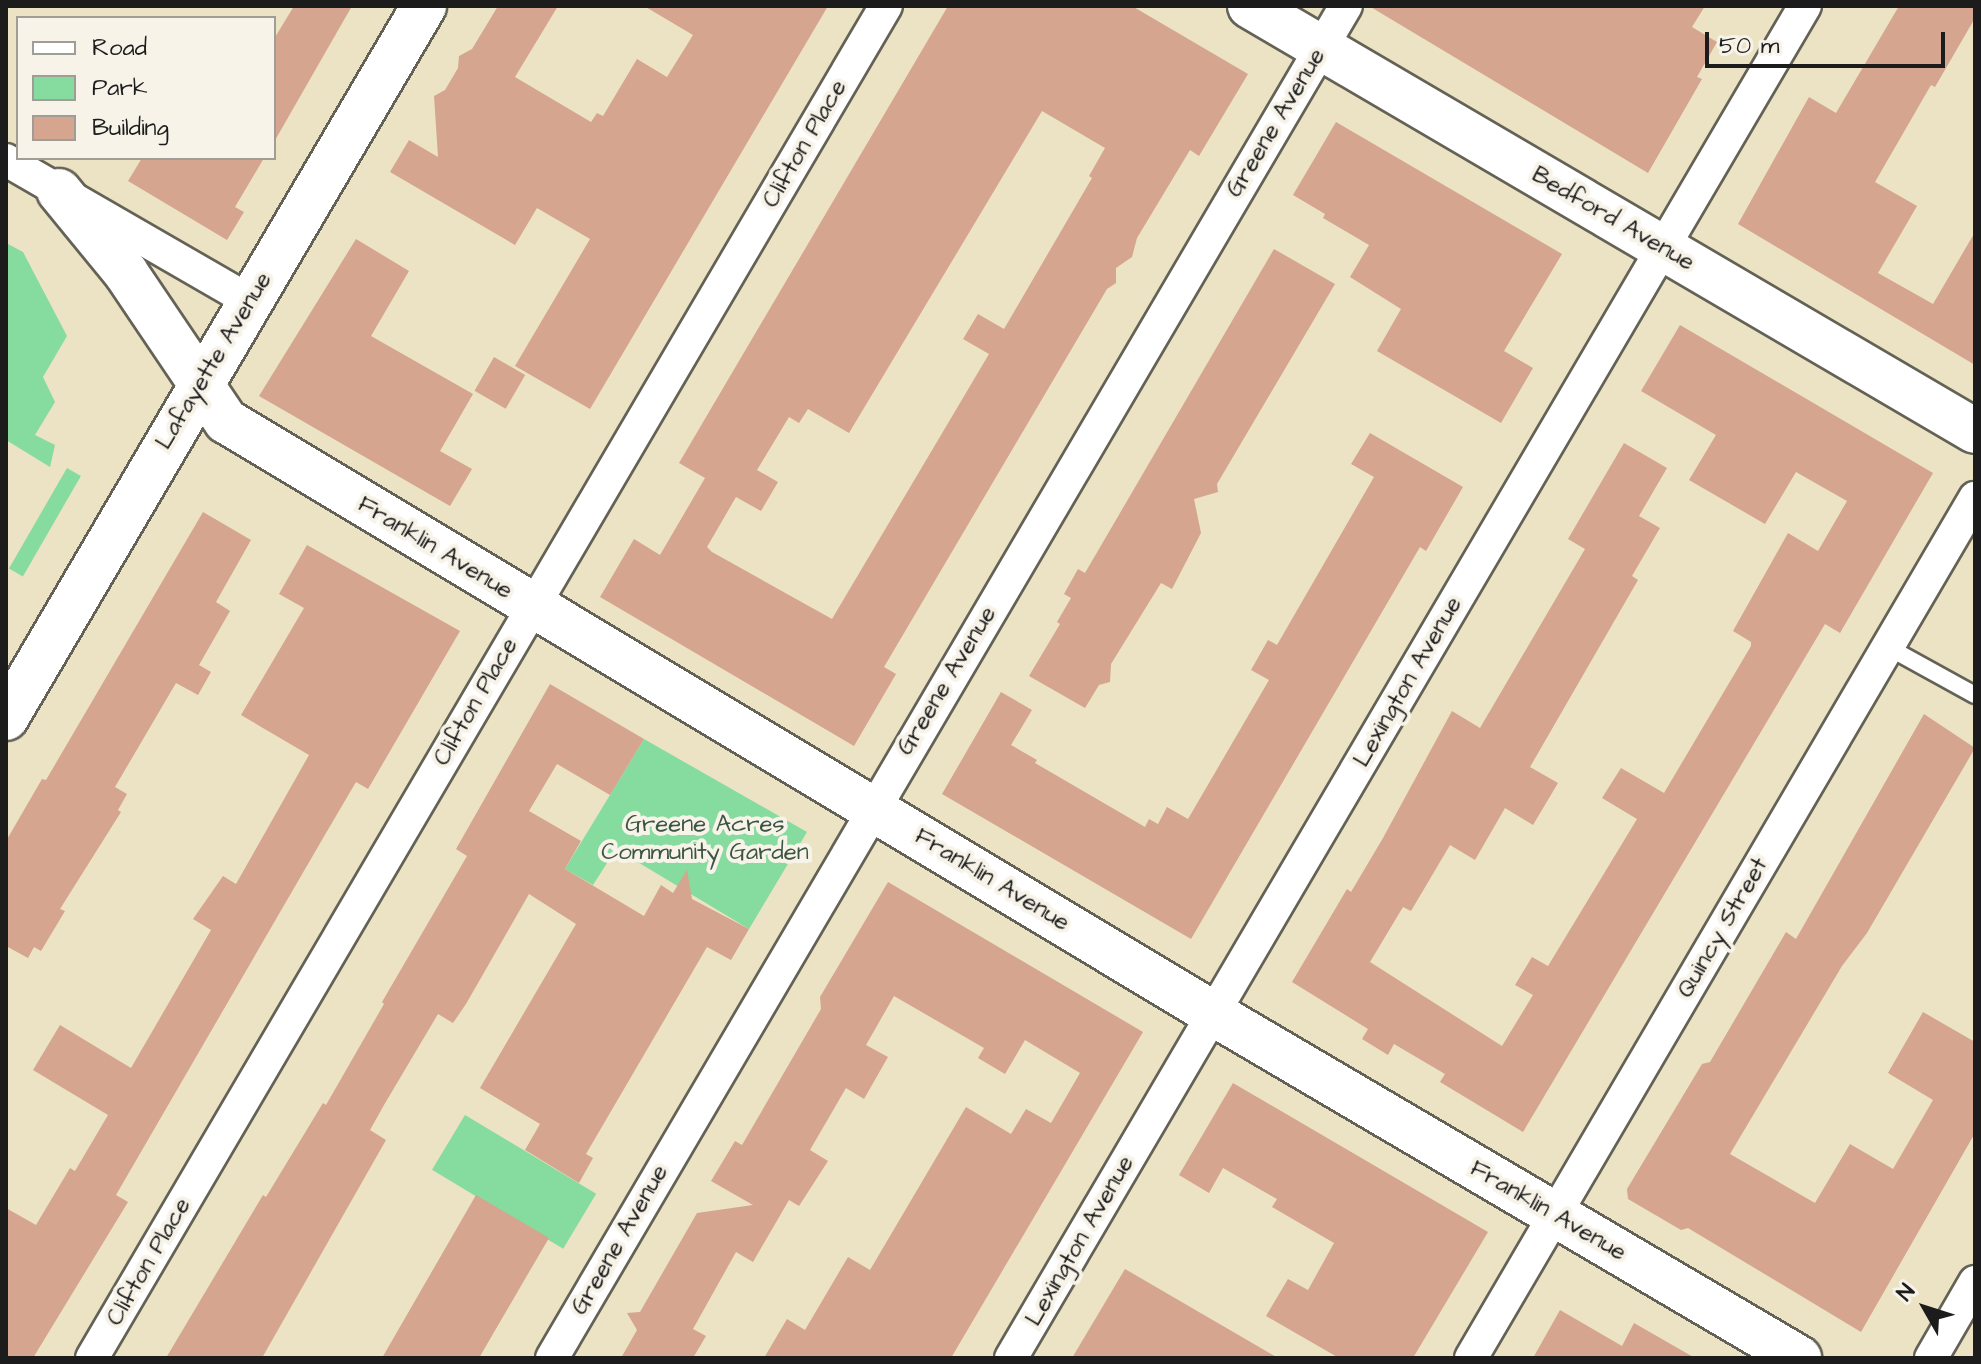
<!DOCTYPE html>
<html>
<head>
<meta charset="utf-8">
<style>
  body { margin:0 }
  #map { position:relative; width:1981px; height:1364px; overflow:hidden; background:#ebe3c3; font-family:"Architects Daughter",sans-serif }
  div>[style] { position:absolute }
  .green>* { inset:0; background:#86db9e; transform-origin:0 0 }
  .building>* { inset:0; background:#d5a58f; transform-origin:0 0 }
  .roads { filter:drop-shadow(2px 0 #646256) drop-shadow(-2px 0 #646256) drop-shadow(0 2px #646256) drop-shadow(0 -2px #646256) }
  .lane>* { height:16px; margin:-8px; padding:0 8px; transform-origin:8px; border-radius:8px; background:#fff }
  .street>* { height:32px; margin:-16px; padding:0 16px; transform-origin:16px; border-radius:16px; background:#fff }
  .secondary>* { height:44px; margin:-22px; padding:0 22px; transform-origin:22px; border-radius:22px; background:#fff }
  span { translate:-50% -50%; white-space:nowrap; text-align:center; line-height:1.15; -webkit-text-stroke:8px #f7f3e8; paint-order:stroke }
  .street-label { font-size:24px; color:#1c1c1c }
  .park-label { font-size:24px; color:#3c5543 }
  .frame { position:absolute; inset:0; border:8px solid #1c1c1c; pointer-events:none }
  .legend { position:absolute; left:16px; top:16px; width:260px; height:144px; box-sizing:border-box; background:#f7f3e8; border:2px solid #9f9d96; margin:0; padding:10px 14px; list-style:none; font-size:24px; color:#1c1c1c }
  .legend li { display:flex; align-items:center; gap:16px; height:40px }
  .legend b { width:40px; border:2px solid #9f9d96 }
  .north { position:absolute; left:1885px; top:1268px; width:80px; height:80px; -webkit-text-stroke:6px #f7f3e8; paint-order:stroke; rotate:309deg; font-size:22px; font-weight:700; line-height:32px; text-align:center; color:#1c1c1c }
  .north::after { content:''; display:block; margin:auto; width:28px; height:36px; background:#1c1c1c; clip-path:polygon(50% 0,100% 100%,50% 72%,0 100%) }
  .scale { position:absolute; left:1705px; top:32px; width:240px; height:36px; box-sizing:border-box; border:4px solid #1c1c1c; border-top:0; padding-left:10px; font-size:24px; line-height:28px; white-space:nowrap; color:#1c1c1c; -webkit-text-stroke:6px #f7f3e8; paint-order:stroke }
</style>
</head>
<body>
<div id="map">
  <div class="green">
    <div style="clip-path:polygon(6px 243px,23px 252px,67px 336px,43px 377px,55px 402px,35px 435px,55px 445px,50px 467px,6px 440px)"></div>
    <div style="left:67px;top:468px;width:16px;height:116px;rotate:30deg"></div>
    <div style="clip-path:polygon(644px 739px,807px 832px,749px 929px,616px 849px,593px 885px,565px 869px)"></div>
    <div style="left:465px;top:1115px;width:153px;height:64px;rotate:31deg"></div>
  </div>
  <div class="building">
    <div style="clip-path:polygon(294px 6px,352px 6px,274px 142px,274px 39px)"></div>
    <div style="clip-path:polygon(498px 6px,558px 6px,515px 77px,591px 122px,597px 113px,603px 116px,637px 59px,667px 77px,693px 35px,644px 6px,828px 6px,590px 409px,515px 366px,590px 239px,537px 208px,515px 245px,390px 172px,409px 140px,438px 157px,434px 96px,445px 90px,458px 68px,459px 56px,472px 49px)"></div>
    <div style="clip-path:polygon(evenodd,948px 6px,1132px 6px,1248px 74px,1199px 156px,1190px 150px,1137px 238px,1132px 257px,1116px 268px,1116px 283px,1107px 289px,884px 667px,896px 674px,854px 746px,600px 597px,634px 539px,660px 555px,705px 478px,679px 463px,948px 6px,1042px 111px,1105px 148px,1089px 176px,1092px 178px,1004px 329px,978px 314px,963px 339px,989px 354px,832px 619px,712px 552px,707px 547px,736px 497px,761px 511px,778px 482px,757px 470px,789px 417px,799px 423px,808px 409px,849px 433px,1042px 111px)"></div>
    <div style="clip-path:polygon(1369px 6px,1705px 6px,1692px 27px,1717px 42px,1697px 77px,1702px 79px,1648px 173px)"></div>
    <div style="clip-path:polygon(1899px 6px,1975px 6px,1975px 18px,1935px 87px,1931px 85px,1875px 182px,1917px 206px,1878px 273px,1933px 304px,1975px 232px,1975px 365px,1738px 224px,1809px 97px,1836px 113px)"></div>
    <div style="clip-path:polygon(1336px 122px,1562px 254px,1504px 351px,1533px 368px,1501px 423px,1377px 351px,1401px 309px,1350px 277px,1369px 245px,1323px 218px,1325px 214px,1293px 195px)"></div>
    <div style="clip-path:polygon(142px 158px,264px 158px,235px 207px,244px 212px,227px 240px,128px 181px)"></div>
    <div style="clip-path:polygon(356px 239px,409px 271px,371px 336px,473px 394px,440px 451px,472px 469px,450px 506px,259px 396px)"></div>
    <div style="clip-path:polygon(1274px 249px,1335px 284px,1217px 484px,1218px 492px,1194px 499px,1201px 533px,1172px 589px,1161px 583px,1111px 664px,1110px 682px,1099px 685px,1085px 708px,1029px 676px,1060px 624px,1057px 622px,1071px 598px,1064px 594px,1078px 569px,1085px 573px)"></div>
    <div style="clip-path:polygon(1680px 325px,1933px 473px,1840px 633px,1825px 624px,1523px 1132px,1440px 1082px,1445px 1074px,1394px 1044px,1388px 1055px,1362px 1039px,1368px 1029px,1292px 982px,1347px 889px,1351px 892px,1383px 838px,1452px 711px,1480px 728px,1585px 549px,1568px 539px,1624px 443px,1667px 468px,1639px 516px,1660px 528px,1632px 576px,1638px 580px,1530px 767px,1558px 783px,1533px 825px,1505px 808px,1475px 860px,1450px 845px,1411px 911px,1403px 907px,1370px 962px,1502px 1046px,1533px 995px,1515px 985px,1532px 957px,1548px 966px,1637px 819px,1602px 798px,1621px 768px,1664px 793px,1751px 646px,1751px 642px,1733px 631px,1788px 533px,1818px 551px,1847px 501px,1796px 472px,1765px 524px,1689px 480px,1716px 435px,1641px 391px)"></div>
    <div style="left:494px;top:357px;width:36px;height:39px;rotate:30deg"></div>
    <div style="clip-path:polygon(1370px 433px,1463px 487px,1426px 551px,1420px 547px,1191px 939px,942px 794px,1001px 692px,1032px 710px,1011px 745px,1037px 760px,1035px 763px,1145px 827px,1149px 819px,1158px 824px,1167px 807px,1188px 819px,1269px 680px,1251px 670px,1268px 640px,1277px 645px,1374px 477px,1351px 464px)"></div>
    <div style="clip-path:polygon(203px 512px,251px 540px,216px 602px,230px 611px,199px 665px,211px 672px,198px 695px,176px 683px,115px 787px,127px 794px,118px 810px,121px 812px,60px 909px,65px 911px,41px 951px,34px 947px,28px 958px,6px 946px,6px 841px,42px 779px,46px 780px)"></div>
    <div style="clip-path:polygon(307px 545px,460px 631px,368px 789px,356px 782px,326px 833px,116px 1195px,128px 1202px,33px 1358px,6px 1358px,6px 1208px,36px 1225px,70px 1168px,75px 1171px,108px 1115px,33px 1070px,60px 1025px,131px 1068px,211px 930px,193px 919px,223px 876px,236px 884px,309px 755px,241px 715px,304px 608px,279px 594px)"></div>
    <div style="clip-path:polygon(550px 684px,644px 739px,610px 795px,557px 764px,529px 811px,581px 841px,565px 869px,644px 916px,661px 885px,673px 893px,687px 870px,692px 899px,749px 929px,731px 960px,707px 947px,586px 1154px,593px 1158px,579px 1183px,525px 1150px,540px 1124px,480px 1088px,576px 924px,529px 894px,466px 1004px,453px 1023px,438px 1014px,384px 1105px,370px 1130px,386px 1140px,262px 1358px,166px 1358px,263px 1195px,266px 1197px,323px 1103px,326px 1105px,384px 1004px,382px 1002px,467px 856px,456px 849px)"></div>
    <div style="clip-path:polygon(1924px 714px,1975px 748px,1867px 933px,1842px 966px,1730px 1154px,1815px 1203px,1850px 1144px,1893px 1169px,1933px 1100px,1888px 1073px,1923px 1012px,1975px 1042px,1975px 1133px,1861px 1332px,1688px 1228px,1681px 1230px,1628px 1199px,1627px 1189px,1702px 1064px,1710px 1062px,1786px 932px,1796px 939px)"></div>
    <div style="clip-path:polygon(888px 882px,1143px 1032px,951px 1358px,764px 1358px,787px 1319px,805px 1330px,848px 1257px,870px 1270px,966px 1107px,1011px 1134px,1026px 1109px,1051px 1123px,1080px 1073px,1025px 1040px,1005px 1074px,978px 1058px,984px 1048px,894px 996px,866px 1045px,888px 1057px,864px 1099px,846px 1088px,810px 1150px,828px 1161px,799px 1206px,789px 1200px,753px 1262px,736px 1252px,693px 1329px,706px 1336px,693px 1358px,621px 1358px,637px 1330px,627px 1313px,640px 1312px,697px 1213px,753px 1205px,711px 1181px,735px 1141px,742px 1145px,821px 1009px,820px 997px)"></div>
    <div style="clip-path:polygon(1233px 1083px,1488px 1232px,1413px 1358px,1339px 1358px,1266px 1316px,1288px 1279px,1308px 1290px,1334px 1243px,1272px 1207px,1277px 1199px,1223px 1168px,1209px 1193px,1179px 1175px)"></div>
    <div style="clip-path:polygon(476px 1195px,549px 1238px,525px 1279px,479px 1358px,382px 1358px)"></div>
    <div style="clip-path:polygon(1125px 1269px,1278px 1358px,1072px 1358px)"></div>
    <div style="clip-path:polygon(1560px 1310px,1622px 1346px,1634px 1323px,1695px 1358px,1533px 1358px)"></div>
  </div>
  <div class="roads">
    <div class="lane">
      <div style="left:1888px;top:647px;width:99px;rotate:28.9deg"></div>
    </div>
    <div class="street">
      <div style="left:6px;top:160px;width:282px;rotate:30deg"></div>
      <div style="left:92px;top:1358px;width:1568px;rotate:-59.58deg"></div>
      <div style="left:552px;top:1358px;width:1568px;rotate:-59.58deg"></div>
      <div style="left:1011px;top:1358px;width:1568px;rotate:-59.58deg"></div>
      <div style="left:1471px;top:1358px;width:997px;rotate:-59.63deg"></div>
      <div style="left:1931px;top:1358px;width:88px;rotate:-59.9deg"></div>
    </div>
    <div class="secondary">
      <div style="left:1250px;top:6px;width:840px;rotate:30.38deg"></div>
      <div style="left:59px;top:191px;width:106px;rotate:50.7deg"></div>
      <div style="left:126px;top:273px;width:179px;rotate:56deg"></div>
      <div style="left:226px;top:421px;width:1152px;rotate:30.97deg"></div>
      <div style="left:1214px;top:1014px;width:679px;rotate:30.46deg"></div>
      <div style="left:6px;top:718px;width:826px;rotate:-59.58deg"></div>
    </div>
  </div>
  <div class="street-label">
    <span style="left:1276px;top:123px;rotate:-59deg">Greene Avenue</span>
    <span style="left:805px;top:144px;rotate:-60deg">Clifton Place</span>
    <span style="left:1613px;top:219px;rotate:30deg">Bedford Avenue</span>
    <span style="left:214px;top:361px;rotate:-59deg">Lafayette Avenue</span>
    <span style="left:435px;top:548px;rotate:31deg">Franklin Avenue</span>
    <span style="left:947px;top:681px;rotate:-59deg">Greene Avenue</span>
    <span style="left:1408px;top:682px;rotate:-60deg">Lexington Avenue</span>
    <span style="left:476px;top:702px;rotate:-60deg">Clifton Place</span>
    <span style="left:992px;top:880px;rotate:31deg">Franklin Avenue</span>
    <span style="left:1723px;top:928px;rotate:-60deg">Quincy Street</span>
    <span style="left:1548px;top:1211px;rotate:30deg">Franklin Avenue</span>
    <span style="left:620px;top:1240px;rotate:-60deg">Greene Avenue</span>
    <span style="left:1080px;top:1241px;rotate:-60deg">Lexington Avenue</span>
    <span style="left:149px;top:1262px;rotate:-60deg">Clifton Place</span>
  </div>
  <div class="park-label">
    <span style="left:705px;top:839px">Greene Acres<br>Community Garden</span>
  </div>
  <div class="frame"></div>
  <ul class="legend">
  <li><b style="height:10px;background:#fff"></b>Road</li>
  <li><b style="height:22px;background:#86db9e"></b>Park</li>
  <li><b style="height:22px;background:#d5a58f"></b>Building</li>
  </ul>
  <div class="north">N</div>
  <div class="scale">50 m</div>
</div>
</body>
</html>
